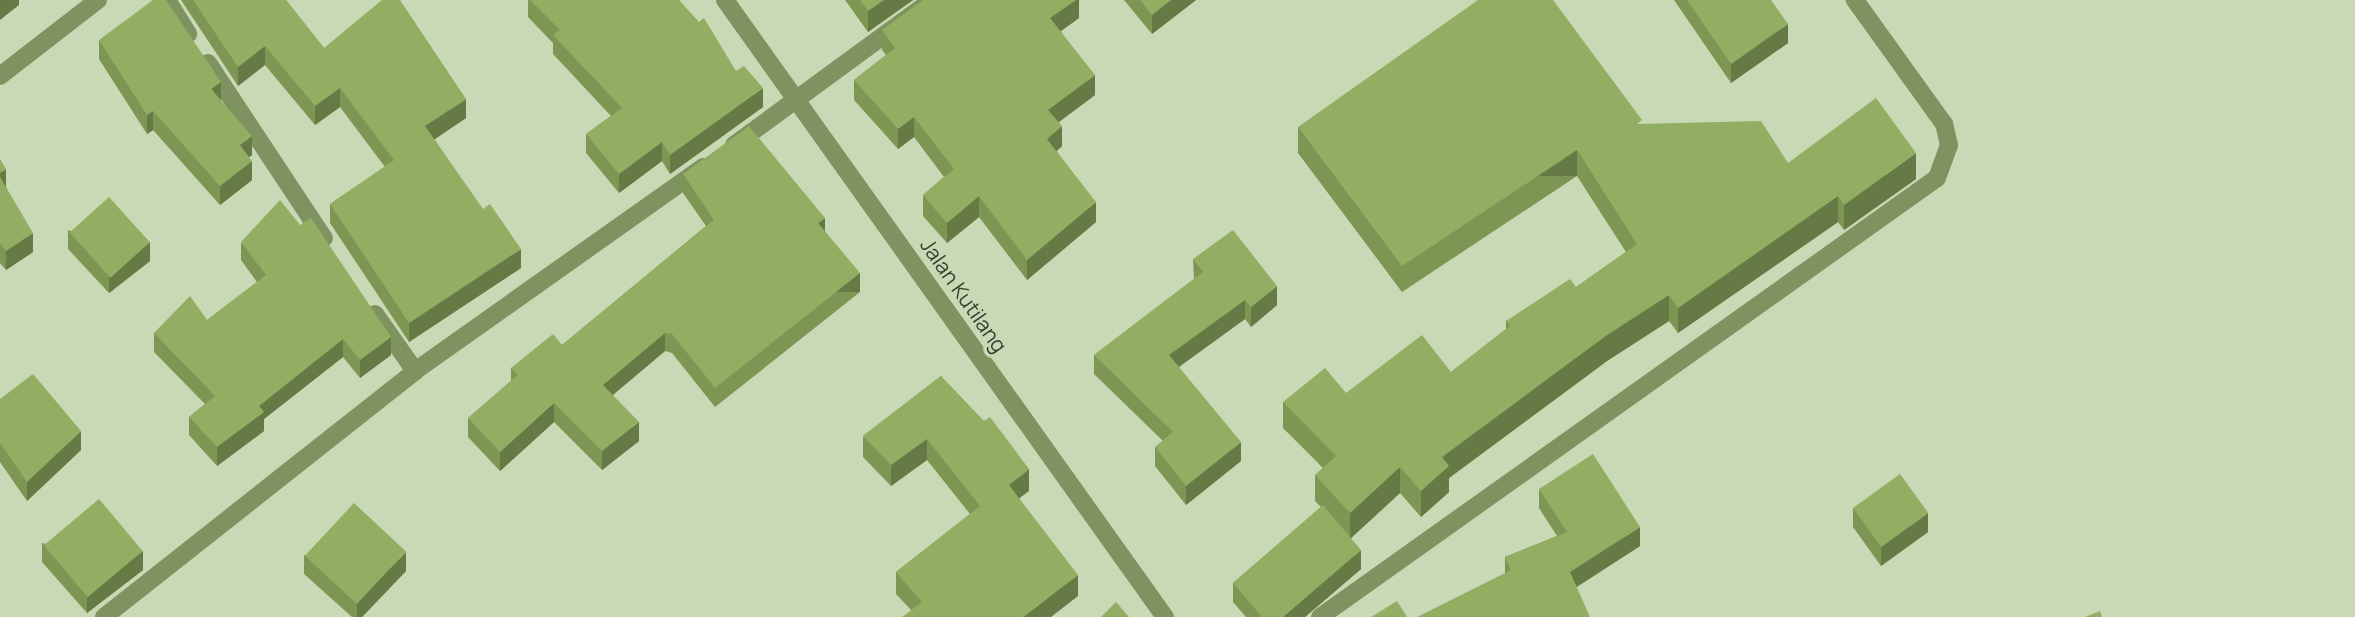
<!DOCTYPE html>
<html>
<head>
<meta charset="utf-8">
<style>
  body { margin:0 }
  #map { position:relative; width:2355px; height:617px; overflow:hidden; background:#cad9b5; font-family:Manrope,sans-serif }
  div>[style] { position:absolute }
  .minor>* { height:18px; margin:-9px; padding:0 9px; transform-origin:9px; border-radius:9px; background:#7f9361 }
  .wall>* { inset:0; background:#7d9654 }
  .shaded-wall>* { inset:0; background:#667a45; transform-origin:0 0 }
  .building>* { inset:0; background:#91ae62; transform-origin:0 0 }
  span { translate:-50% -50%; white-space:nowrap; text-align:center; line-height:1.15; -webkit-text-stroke:7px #cad9b5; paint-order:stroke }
  .street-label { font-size:21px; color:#383f30 }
</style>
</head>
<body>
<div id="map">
  <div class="minor">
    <div style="left:167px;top:0;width:40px;rotate:58deg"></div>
    <div style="left:725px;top:0;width:758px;rotate:54.51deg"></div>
    <div style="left:208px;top:63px;width:210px;rotate:56.5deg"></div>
    <div style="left:0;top:76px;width:124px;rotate:-37.8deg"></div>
    <div style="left:734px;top:145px;width:245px;rotate:-36.2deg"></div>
    <div style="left:375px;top:314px;width:70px;rotate:54.9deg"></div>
    <div style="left:104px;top:617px;width:397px;rotate:-38.3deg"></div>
    <div style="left:415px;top:371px;width:353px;rotate:-35.3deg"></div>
    <div style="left:1320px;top:617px;width:757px;rotate:-35.43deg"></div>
    <div style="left:1937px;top:178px;width:35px;rotate:-70deg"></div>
    <div style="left:1949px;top:145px;width:22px;rotate:-103deg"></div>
    <div style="left:1944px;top:124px;width:153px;rotate:-125.7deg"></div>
  </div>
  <div class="wall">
    <div style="clip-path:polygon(181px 0,286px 0,324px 48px,466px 118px,434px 139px,521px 268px,409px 342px,330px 223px,330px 204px,385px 167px,340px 107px,315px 125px,265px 65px,238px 86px)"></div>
    <div style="clip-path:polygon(528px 0,679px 0,763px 107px,670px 174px,662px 161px,619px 193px,586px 153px,586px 134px,611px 116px,553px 54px,553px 43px,528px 17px)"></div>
    <div style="clip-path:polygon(845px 0,913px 0,868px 32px)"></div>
    <div style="clip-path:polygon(1079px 0,1079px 18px,1061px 31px,1095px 95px,1059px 122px,1062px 146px,1057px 151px,1096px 222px,1027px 280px,979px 217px,947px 243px,923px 216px,923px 195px,944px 177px,914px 137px,898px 149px,854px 100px,854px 80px,886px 55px,882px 50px,882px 30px)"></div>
    <div style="clip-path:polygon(1124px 0,1196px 0,1152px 34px)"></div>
    <div style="clip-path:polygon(1674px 0,1771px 0,1788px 43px,1731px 83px)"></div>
    <div style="clip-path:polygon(99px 40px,221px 100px,252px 155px,249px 157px,252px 180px,220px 205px,153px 130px,147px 134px,99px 59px)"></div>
    <div style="clip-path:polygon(1642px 124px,1788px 163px,1916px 179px,1844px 230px,1838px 222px,1678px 333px,1669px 321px,1607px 361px,1449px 478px,1449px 492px,1421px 517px,1400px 493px,1351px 538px,1361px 569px,1305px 617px,1246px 617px,1233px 602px,1233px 583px,1321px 507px,1315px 501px,1315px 475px,1323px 468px,1283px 428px,1283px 402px,1346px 393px,1451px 372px,1506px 329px,1506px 321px,1576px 287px,1626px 252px,1577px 176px,1402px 292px,1298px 153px,1298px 127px)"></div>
    <div style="clip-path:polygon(0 159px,6px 188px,33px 252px,6px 270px,0 263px)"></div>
    <div style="clip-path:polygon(683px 174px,825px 231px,860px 292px,715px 407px,672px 353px,665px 351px,613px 395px,639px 441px,602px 470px,554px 422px,500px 471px,468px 437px,468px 418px,511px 381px,511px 368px,562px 345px,706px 226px,683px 193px)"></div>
    <div style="clip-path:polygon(68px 230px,150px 261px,109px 293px,68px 249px)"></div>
    <div style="clip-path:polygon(241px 242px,391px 355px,360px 378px,343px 357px,264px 419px,264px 431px,217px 466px,189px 435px,189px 417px,205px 404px,154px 352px,154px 333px,207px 320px,257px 282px,241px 260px)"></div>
    <div style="clip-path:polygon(1193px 259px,1277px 305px,1251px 327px,1245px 319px,1179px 367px,1241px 461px,1186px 505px,1155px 466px,1155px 447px,1163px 441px,1094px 374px,1094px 355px,1194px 279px)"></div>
    <div style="clip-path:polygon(941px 376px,1029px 491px,1019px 498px,1078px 596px,911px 610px,896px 594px,896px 572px,970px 514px,927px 460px,891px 486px,863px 457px,863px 436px)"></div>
    <div style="clip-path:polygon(0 399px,81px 450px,27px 501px,0 462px)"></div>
    <div style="clip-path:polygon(1539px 489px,1640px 546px,1577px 587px,1505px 573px,1505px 557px,1557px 536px,1539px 508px)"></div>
    <div style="clip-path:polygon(1853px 508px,1928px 532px,1881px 566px,1853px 527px)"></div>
    <div style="clip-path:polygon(42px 543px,143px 570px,87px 613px,42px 562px)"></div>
    <div style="clip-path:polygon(304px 555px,406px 571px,362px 617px,352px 617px,304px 574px)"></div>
  </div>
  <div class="shaded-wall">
    <div style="clip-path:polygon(0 0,19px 0,19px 5px,0 20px)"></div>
    <div style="clip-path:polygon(884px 0,913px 0,868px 32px,868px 11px)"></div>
    <div style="clip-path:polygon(1076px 0,1079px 0,1079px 18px,1050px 39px,1050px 18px)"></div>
    <div style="clip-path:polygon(1171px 0,1196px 0,1152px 34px,1152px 15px)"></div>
    <div style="clip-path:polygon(1788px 24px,1788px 43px,1731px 83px,1731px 64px)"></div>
    <div style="clip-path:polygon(265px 46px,265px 65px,238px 86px,238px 67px)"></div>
    <div style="clip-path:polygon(1095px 75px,1095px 95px,1048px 130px,1048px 110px)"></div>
    <div style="clip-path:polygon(221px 82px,221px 101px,211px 89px)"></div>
    <div style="clip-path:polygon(340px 88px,340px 107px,315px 125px,315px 106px)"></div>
    <div style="clip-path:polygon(763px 88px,763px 107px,670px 174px,670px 155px)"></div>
    <div style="clip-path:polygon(466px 99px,466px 118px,425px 146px,425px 126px)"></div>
    <div style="clip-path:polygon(153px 111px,153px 130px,147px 134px,147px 115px)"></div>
    <div style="clip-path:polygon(914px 117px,914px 137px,898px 149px,898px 129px)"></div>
    <div style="clip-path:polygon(1062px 126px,1062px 146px,1047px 159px,1047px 139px)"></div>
    <div style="clip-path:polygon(252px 136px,252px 155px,240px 164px,240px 145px)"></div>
    <div style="clip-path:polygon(662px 142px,662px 161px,619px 193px,619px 174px)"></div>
    <div style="left:1577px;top:150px;width:26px;height:210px;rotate:90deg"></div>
    <div style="clip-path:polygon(1916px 153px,1916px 179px,1844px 230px,1844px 205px)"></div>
    <div style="clip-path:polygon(252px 161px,252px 180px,220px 205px,220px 186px)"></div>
    <div style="clip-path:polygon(6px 169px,6px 188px,0 192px,0 173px)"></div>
    <div style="clip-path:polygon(979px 196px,979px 217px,947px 243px,947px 223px)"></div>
    <div style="clip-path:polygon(1838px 196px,1838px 222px,1678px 333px,1678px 308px)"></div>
    <div style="clip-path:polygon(1096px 202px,1096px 222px,1027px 280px,1027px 260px)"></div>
    <div style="clip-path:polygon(825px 218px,825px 236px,818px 223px)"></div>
    <div style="clip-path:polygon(33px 233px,33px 252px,6px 270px,6px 251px)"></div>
    <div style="clip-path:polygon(150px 242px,150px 261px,109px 293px,109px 274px)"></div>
    <div style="clip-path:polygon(521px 249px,521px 268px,409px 342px,409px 323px)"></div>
    <div style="left:860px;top:273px;width:19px;height:185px;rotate:90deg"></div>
    <div style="clip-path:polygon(1277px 286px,1277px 305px,1251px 327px,1251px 307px)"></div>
    <div style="clip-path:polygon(1669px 295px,1669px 321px,1607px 361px,1449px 478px,1449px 492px,1421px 517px,1421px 491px,1442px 457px,1607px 335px)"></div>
    <div style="clip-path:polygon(1245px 300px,1245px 319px,1169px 374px,1169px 355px)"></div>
    <div style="clip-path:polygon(665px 333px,665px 351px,603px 403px,603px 385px)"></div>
    <div style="clip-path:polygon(391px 337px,391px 355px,360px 378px,360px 360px)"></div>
    <div style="clip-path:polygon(343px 339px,343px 357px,264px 419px,264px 431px,217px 466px,217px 447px,259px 406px)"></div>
    <div style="clip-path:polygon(554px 403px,554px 422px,500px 471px,500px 452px)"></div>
    <div style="clip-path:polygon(639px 422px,639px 441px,602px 470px,602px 451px)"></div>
    <div style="clip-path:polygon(81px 431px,81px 450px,27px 501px,27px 482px)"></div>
    <div style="clip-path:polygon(927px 439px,927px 460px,891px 486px,891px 465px)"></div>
    <div style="clip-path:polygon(1241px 442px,1241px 461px,1186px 505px,1186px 486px)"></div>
    <div style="clip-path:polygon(1400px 467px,1400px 493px,1350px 539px,1350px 513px)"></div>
    <div style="clip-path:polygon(1029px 469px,1029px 491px,1009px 506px,1009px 485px)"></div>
    <div style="clip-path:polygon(1928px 513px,1928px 532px,1881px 566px,1881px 547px)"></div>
    <div style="clip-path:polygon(1640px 527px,1640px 546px,1570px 591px,1570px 572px)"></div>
    <div style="clip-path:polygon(1361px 550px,1361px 569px,1305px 617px,1283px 617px)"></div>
    <div style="clip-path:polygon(143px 551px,143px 570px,87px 613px,87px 594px)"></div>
    <div style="clip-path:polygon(406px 552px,406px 571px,362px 617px,357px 617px,357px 602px)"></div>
    <div style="clip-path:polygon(1078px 575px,1078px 596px,1051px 617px,1023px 617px)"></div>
  </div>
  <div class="building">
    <div style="clip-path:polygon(153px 0,166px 0,221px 82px,211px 89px,252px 136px,240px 145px,252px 161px,220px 186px,153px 111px,147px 115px,99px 40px)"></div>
    <div style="clip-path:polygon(193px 0,286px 0,324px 48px,382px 0,400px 0,466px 99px,425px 126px,483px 209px,490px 204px,521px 249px,409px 323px,330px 204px,394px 160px,340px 88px,315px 106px,265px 46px,238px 67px)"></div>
    <div style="clip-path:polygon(530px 0,679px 0,699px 22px,704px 18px,736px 71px,744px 66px,763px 88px,670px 155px,662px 142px,619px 174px,586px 134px,622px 108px,553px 35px,560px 30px)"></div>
    <div style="clip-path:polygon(860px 0,884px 0,868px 11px)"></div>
    <div style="clip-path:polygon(923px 0,1076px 0,1050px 18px,1095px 75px,1048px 110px,1062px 126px,1047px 139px,1096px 202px,1027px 260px,979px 196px,947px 223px,923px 195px,954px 169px,914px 117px,898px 129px,854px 80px,895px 48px,882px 30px)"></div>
    <div style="clip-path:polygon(1140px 0,1171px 0,1152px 15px)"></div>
    <div style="clip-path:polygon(1478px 0,1553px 0,1642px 120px,1637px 124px,1761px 121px,1788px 163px,1876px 98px,1916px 153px,1844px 205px,1838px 196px,1678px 308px,1669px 295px,1607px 335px,1442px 457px,1449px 466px,1421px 491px,1400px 467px,1350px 513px,1315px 475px,1336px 456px,1283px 402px,1325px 368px,1346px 393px,1422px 335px,1451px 372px,1510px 326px,1506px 321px,1570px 279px,1576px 287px,1637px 244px,1577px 150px,1402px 266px,1298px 127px)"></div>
    <div style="clip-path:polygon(1687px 0,1771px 0,1788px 24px,1731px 64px)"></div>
    <div style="clip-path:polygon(749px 126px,825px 218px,818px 223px,860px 273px,715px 388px,672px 334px,665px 333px,603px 385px,639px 422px,602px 451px,554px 403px,500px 452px,468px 418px,518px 375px,511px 368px,553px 334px,562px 345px,714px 220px,683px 174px)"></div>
    <div style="clip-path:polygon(0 159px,6px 169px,0 173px)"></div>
    <div style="clip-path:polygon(0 177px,33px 233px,6px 251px,0 243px)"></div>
    <div style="left:109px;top:197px;width:61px;height:53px;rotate:48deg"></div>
    <div style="clip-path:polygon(280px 200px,300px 225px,311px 218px,391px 337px,360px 360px,343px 339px,259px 406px,264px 412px,217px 447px,189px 417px,215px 396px,154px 333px,190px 296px,207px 320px,266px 275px,241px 242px)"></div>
    <div style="clip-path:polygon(1233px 230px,1277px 286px,1251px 307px,1245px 300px,1169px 355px,1241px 442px,1186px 486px,1155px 447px,1173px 432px,1094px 355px,1203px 272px,1193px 259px)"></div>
    <div style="clip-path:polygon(33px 374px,81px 431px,27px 482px,0 443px,0 399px)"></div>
    <div style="clip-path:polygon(941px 376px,984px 421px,990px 417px,1029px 469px,1009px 485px,1078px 575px,1023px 617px,902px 617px,922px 602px,896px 572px,980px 506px,927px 439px,891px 465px,863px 436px)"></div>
    <div style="clip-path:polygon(1593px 454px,1640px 527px,1570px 572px,1590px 617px,1417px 617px,1511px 570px,1505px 557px,1567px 532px,1539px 489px)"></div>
    <div style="left:1900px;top:474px;width:48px;height:58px;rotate:54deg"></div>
    <div style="left:99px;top:499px;width:68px;height:72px;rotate:50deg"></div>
    <div style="left:354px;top:503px;width:71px;height:72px;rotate:43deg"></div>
    <div style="clip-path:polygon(1323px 505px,1361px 550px,1283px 617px,1262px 617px,1233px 583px)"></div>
    <div style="clip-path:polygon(1397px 601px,1407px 617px,1371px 617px)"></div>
    <div style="clip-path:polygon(1116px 602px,1129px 617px,1101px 617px)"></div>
    <div style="clip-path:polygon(2100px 611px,2102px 617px,2085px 617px)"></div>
  </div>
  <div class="street-label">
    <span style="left:964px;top:295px;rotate:55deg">Jalan Kutilang</span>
  </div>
</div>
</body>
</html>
